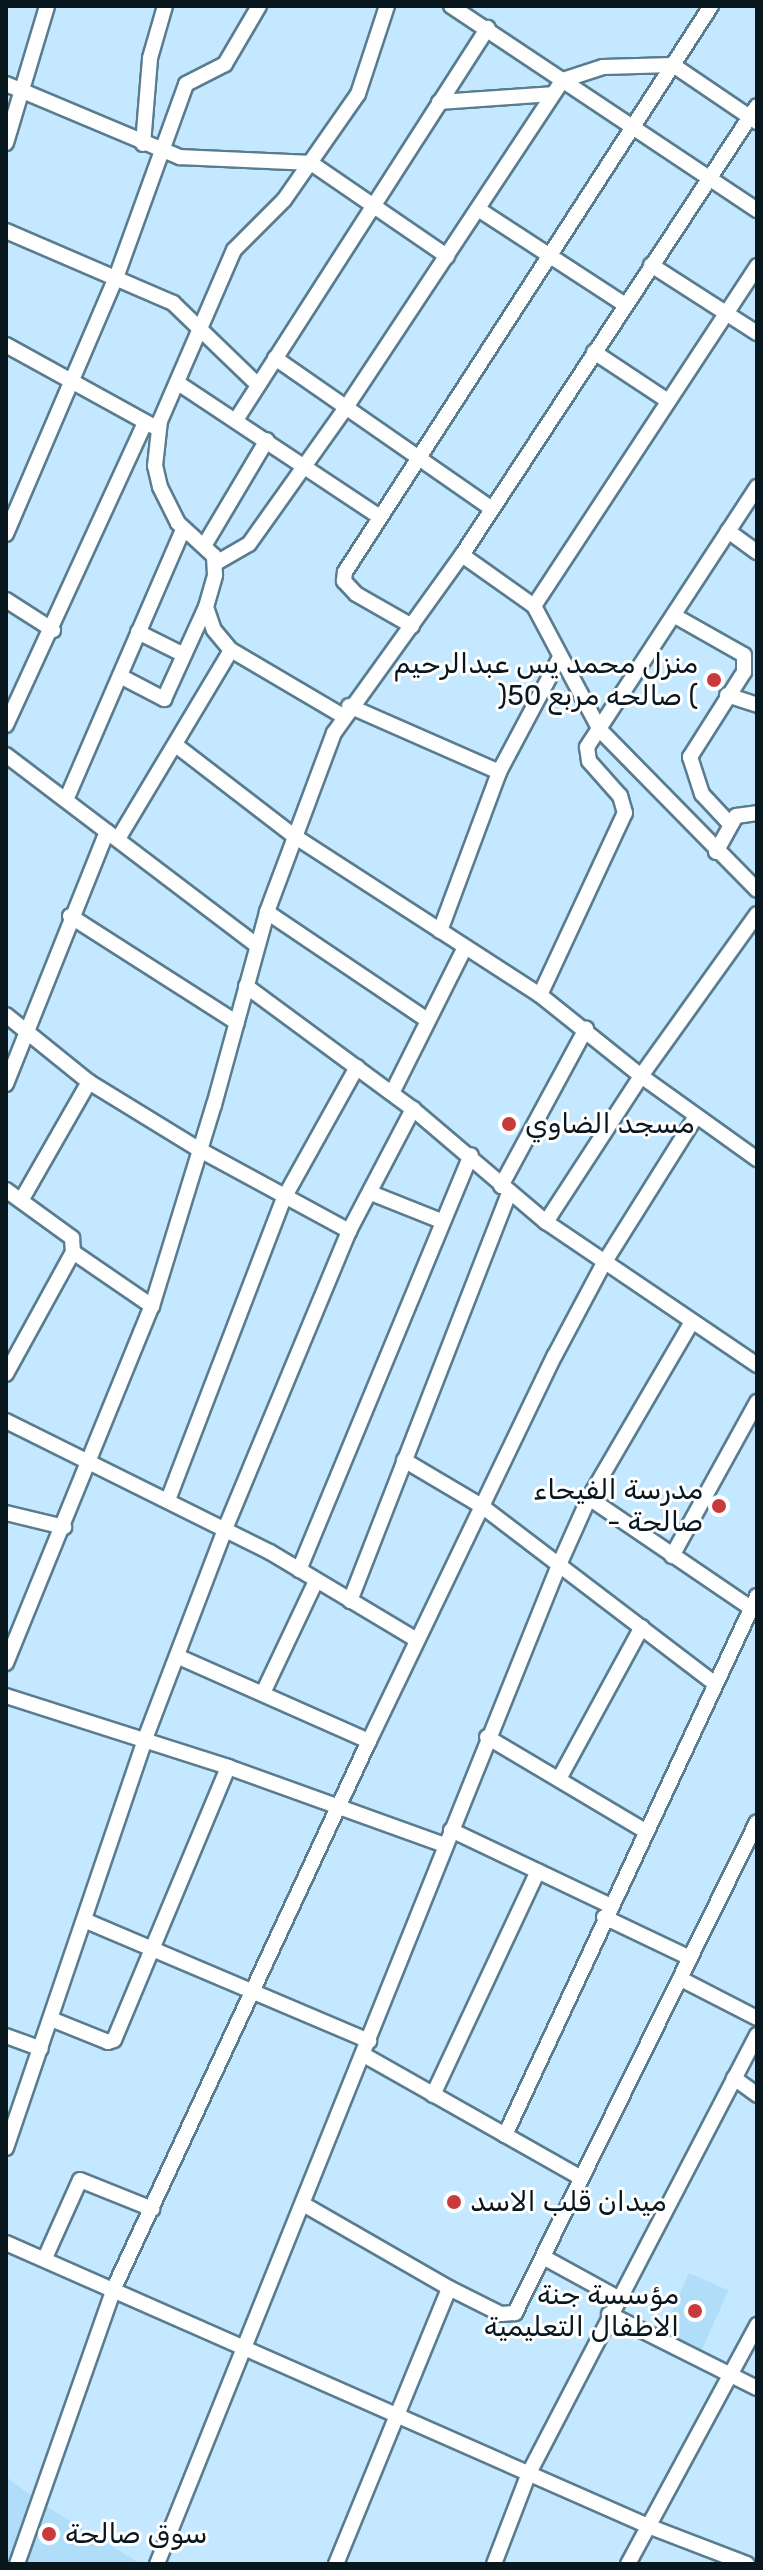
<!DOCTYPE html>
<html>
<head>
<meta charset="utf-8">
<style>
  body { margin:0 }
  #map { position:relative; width:763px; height:2570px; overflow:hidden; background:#c3e8ff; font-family:Rubik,"Noto Naskh Arabic",sans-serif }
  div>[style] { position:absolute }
  .built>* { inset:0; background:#b0ddf8; transform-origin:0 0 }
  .roads { filter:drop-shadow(2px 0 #5a7c8f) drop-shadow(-2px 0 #5a7c8f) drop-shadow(0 2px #5a7c8f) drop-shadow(0 -2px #5a7c8f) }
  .minor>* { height:14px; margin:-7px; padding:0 7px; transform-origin:7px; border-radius:7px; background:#fff }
  .dots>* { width:22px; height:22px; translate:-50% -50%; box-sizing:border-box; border:4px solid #fff; border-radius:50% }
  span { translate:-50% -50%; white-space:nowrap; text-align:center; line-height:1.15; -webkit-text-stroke:6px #fff; paint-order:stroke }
  .poi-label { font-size:28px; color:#08161e }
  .right { translate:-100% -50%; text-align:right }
  .left { translate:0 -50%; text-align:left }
  .frame { position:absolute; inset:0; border:8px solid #08161e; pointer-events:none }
</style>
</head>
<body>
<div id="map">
  <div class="built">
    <div style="left:689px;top:2273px;width:43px;height:64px;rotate:24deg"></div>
    <div style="clip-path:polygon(6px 2477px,44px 2505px,141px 2564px,6px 2564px)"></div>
  </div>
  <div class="roads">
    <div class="minor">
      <div style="left:451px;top:6px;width:368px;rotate:33.7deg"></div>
      <div style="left:6px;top:84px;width:189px;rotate:22.8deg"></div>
      <div style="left:180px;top:157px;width:131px;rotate:2.6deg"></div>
      <div style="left:311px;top:163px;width:165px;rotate:34.4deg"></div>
      <div style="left:439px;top:102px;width:113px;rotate:-4deg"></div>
      <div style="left:6px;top:143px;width:143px;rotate:-73.3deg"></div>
      <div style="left:143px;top:144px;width:86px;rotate:-85.3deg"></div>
      <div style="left:150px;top:58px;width:54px;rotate:-73.9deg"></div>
      <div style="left:478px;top:209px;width:176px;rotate:33.1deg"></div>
      <div style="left:6px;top:231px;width:182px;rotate:23.3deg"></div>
      <div style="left:173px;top:303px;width:118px;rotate:44deg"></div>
      <div style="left:651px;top:265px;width:126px;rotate:32.7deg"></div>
      <div style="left:6px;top:345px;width:168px;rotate:28.9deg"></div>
      <div style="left:594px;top:352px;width:89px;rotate:33.5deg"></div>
      <div style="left:275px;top:358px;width:264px;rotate:34.8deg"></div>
      <div style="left:178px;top:383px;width:242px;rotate:33.6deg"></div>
      <div style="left:236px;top:420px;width:466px;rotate:-57.3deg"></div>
      <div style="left:728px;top:531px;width:36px;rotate:36deg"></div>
      <div style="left:6px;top:534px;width:282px;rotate:-66.8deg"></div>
      <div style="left:117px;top:275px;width:203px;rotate:-70.1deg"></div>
      <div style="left:186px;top:84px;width:44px;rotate:-27.1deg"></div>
      <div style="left:225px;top:64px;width:67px;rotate:-59.6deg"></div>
      <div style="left:204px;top:546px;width:123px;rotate:-59.3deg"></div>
      <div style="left:462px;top:555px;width:88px;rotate:35.3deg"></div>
      <div style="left:534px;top:606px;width:140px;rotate:62deg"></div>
      <div style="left:600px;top:730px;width:224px;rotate:45.5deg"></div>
      <div style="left:216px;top:563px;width:38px;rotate:-30deg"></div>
      <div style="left:249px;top:544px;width:169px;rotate:-54.6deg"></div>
      <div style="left:347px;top:406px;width:391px;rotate:-56.5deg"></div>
      <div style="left:563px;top:80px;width:42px;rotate:-18deg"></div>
      <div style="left:603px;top:67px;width:70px;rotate:-1.6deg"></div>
      <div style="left:673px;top:65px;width:102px;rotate:34.2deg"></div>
      <div style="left:6px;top:600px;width:56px;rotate:32.6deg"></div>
      <div style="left:534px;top:606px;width:407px;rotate:-56.7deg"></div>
      <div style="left:206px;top:607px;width:24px;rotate:71deg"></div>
      <div style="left:214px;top:630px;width:26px;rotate:50deg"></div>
      <div style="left:231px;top:650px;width:130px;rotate:30.5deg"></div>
      <div style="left:675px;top:616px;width:79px;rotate:29.5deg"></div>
      <div style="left:744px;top:655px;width:17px;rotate:90deg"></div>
      <div style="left:744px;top:672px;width:101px;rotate:122.4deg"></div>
      <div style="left:690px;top:757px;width:39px;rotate:72deg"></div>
      <div style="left:702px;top:794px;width:40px;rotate:47deg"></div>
      <div style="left:412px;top:626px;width:64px;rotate:-150.3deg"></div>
      <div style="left:356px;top:594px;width:18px;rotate:-133deg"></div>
      <div style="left:344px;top:581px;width:9px;rotate:-84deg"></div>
      <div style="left:345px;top:572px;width:674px;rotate:-57.11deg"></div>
      <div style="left:138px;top:632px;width:51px;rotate:26.6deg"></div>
      <div style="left:120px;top:676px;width:50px;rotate:27.6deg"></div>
      <div style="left:164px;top:699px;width:101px;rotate:-65.5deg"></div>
      <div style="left:206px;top:607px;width:33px;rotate:-74deg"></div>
      <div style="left:215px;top:575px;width:19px;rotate:-93deg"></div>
      <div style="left:214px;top:556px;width:49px;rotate:-137.5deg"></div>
      <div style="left:178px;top:523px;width:40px;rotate:-116.6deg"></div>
      <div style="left:160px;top:487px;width:22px;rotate:-103deg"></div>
      <div style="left:155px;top:466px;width:45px;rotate:-83.7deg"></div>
      <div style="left:160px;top:421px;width:186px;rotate:-66.6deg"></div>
      <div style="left:234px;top:250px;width:71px;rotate:-45deg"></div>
      <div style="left:284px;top:200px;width:129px;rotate:-55.1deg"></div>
      <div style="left:358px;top:94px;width:93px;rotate:-71.8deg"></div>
      <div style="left:727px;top:695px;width:32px;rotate:18deg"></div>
      <div style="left:349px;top:706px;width:164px;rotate:23.7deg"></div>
      <div style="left:6px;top:725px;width:332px;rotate:-65.3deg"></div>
      <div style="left:177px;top:746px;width:148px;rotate:37.6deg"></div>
      <div style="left:294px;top:836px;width:293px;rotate:32.9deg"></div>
      <div style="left:540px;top:995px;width:129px;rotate:38.7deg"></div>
      <div style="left:641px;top:1076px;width:143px;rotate:35.6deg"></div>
      <div style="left:6px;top:755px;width:314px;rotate:37.2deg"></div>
      <div style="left:66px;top:800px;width:295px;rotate:-66.6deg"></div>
      <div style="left:118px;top:839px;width:220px;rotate:-59.1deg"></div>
      <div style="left:716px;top:852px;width:41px;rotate:-60.9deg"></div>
      <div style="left:736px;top:816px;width:21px;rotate:-8deg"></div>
      <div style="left:267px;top:912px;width:193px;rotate:34deg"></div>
      <div style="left:70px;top:916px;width:198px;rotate:32.6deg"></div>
      <div style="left:440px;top:931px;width:170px;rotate:-69.6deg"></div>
      <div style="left:499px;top:772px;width:128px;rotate:-62deg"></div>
      <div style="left:246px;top:986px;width:207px;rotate:36.4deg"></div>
      <div style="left:413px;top:1109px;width:175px;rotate:40.4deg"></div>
      <div style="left:546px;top:1222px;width:255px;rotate:34.1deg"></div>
      <div style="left:540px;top:995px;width:201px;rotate:-65deg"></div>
      <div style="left:625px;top:813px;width:18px;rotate:-106deg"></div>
      <div style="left:620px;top:796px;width:47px;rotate:-131.5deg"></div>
      <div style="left:589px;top:761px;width:14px;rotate:-98deg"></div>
      <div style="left:587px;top:747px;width:311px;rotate:-56.8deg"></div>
      <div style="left:6px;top:1015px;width:107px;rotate:38.9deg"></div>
      <div style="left:89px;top:1082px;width:130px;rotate:31.5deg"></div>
      <div style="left:200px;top:1150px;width:170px;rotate:28.5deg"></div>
      <div style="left:6px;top:1084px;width:272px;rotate:-68.2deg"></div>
      <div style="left:392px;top:1093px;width:163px;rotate:-63.4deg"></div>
      <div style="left:501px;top:1186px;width:179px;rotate:-61.6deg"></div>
      <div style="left:6px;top:1190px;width:82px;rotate:36deg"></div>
      <div style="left:72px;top:1238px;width:14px;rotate:86deg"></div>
      <div style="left:73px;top:1252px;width:96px;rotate:34.4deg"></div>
      <div style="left:371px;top:1193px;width:75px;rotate:21.8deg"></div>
      <div style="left:22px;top:1199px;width:135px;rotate:-60.2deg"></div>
      <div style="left:546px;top:1222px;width:174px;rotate:-56.9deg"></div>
      <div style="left:641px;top:1076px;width:199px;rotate:-54.4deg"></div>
      <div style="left:6px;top:1374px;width:139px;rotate:-61.2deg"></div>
      <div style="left:6px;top:1421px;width:295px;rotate:26.4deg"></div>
      <div style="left:270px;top:1552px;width:171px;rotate:30.9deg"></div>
      <div style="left:404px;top:1460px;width:92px;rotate:30.7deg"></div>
      <div style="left:483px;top:1507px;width:290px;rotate:37.3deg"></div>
      <div style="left:589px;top:1498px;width:196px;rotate:34.2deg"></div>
      <div style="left:168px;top:1500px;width:324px;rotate:-69deg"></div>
      <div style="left:284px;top:1198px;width:150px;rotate:-60.9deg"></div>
      <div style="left:6px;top:1513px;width:60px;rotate:13.6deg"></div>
      <div style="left:672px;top:1556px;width:176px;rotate:-61.1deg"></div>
      <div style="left:299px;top:1570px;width:449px;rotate:-67.5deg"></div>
      <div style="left:350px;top:1601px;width:437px;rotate:-68.7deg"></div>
      <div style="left:179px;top:1657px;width:208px;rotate:23.9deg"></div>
      <div style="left:6px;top:1663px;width:386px;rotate:-67.8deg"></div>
      <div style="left:152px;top:1306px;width:210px;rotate:-72.9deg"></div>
      <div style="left:214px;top:1105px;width:200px;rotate:-74.6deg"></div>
      <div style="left:267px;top:912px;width:191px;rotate:-69.5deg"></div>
      <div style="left:334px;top:733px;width:219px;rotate:-54.3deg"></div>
      <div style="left:462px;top:555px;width:537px;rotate:-56.69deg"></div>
      <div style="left:263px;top:1693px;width:124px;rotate:-64.7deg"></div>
      <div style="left:6px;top:1696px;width:233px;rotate:17.7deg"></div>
      <div style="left:228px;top:1767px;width:231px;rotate:19.8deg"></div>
      <div style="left:487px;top:1737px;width:184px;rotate:30.7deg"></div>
      <div style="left:559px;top:1779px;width:173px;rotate:-61.4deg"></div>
      <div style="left:451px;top:1830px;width:175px;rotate:25.4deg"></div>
      <div style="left:604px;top:1917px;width:95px;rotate:25.5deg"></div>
      <div style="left:84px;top:1920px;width:310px;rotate:23deg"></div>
      <div style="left:681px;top:1979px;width:85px;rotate:27.2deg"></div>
      <div style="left:51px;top:2019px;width:61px;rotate:22deg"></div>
      <div style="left:108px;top:2042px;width:6px;rotate:-18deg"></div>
      <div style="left:114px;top:2040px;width:296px;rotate:-67.3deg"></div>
      <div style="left:6px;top:2036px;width:37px;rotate:20deg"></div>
      <div style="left:364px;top:2055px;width:249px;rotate:29.5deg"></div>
      <div style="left:734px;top:2078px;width:29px;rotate:36deg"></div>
      <div style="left:433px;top:2095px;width:247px;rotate:-64.9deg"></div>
      <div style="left:505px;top:2135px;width:595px;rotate:-64.94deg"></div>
      <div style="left:6px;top:2148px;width:432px;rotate:-71.2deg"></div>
      <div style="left:145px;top:1739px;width:225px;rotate:-69.1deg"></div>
      <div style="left:225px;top:1529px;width:323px;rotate:-67.4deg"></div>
      <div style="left:349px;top:1231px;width:138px;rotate:-62.3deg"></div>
      <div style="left:303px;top:2204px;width:168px;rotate:29.9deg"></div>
      <div style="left:449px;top:2288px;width:58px;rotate:26.6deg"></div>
      <div style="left:501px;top:2314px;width:14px;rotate:-4deg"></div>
      <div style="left:515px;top:2313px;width:547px;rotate:-63.76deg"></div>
      <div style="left:6px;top:2243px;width:702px;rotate:23.79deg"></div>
      <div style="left:648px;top:2526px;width:106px;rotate:21deg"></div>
      <div style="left:45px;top:2258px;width:85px;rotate:-65.8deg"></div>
      <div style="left:80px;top:2180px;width:78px;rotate:21.9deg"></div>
      <div style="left:545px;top:2258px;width:83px;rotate:28.7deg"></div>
      <div style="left:609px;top:2314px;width:165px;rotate:26.6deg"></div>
      <div style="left:17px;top:2564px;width:293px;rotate:-70.6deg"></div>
      <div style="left:114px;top:2288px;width:604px;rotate:-65.01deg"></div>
      <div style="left:369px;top:1741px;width:428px;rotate:-64.3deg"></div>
      <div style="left:555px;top:1355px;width:104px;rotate:-62deg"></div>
      <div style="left:604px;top:1263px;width:171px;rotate:-57.9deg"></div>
      <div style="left:157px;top:2564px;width:1077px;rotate:-68.08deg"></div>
      <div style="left:559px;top:1565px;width:73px;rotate:-65.9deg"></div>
      <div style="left:589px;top:1498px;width:204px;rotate:-59.7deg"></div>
      <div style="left:336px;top:2564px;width:298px;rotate:-67.7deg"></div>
      <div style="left:494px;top:2564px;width:97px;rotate:-69deg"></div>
      <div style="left:529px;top:2473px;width:494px;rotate:-62.5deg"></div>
      <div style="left:628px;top:2564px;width:272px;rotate:-61.6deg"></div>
    </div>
  </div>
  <div class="dots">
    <div style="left:714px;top:680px;background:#c93a3c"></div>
    <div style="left:509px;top:1124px;background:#c93a3c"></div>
    <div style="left:719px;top:1506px;background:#c93a3c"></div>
    <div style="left:454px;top:2202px;background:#c93a3c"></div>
    <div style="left:695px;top:2311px;background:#c93a3c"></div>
    <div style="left:49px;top:2534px;background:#c93a3c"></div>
  </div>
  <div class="poi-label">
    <span class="right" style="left:698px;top:680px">منزل محمد يس عبدالرحيم<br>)صالحه مربع 50 (</span>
    <span class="left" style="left:525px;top:1124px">مسجد الضاوي</span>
    <span class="right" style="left:703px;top:1506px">مدرسة الفيحاء<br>- صالحة</span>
    <span class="left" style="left:470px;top:2202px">ميدان قلب الاسد</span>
    <span class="right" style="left:679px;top:2311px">مؤسسة جنة<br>الاطفال التعليمية</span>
    <span class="left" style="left:65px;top:2534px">سوق صالحة</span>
  </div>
  <div class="frame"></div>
</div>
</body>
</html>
